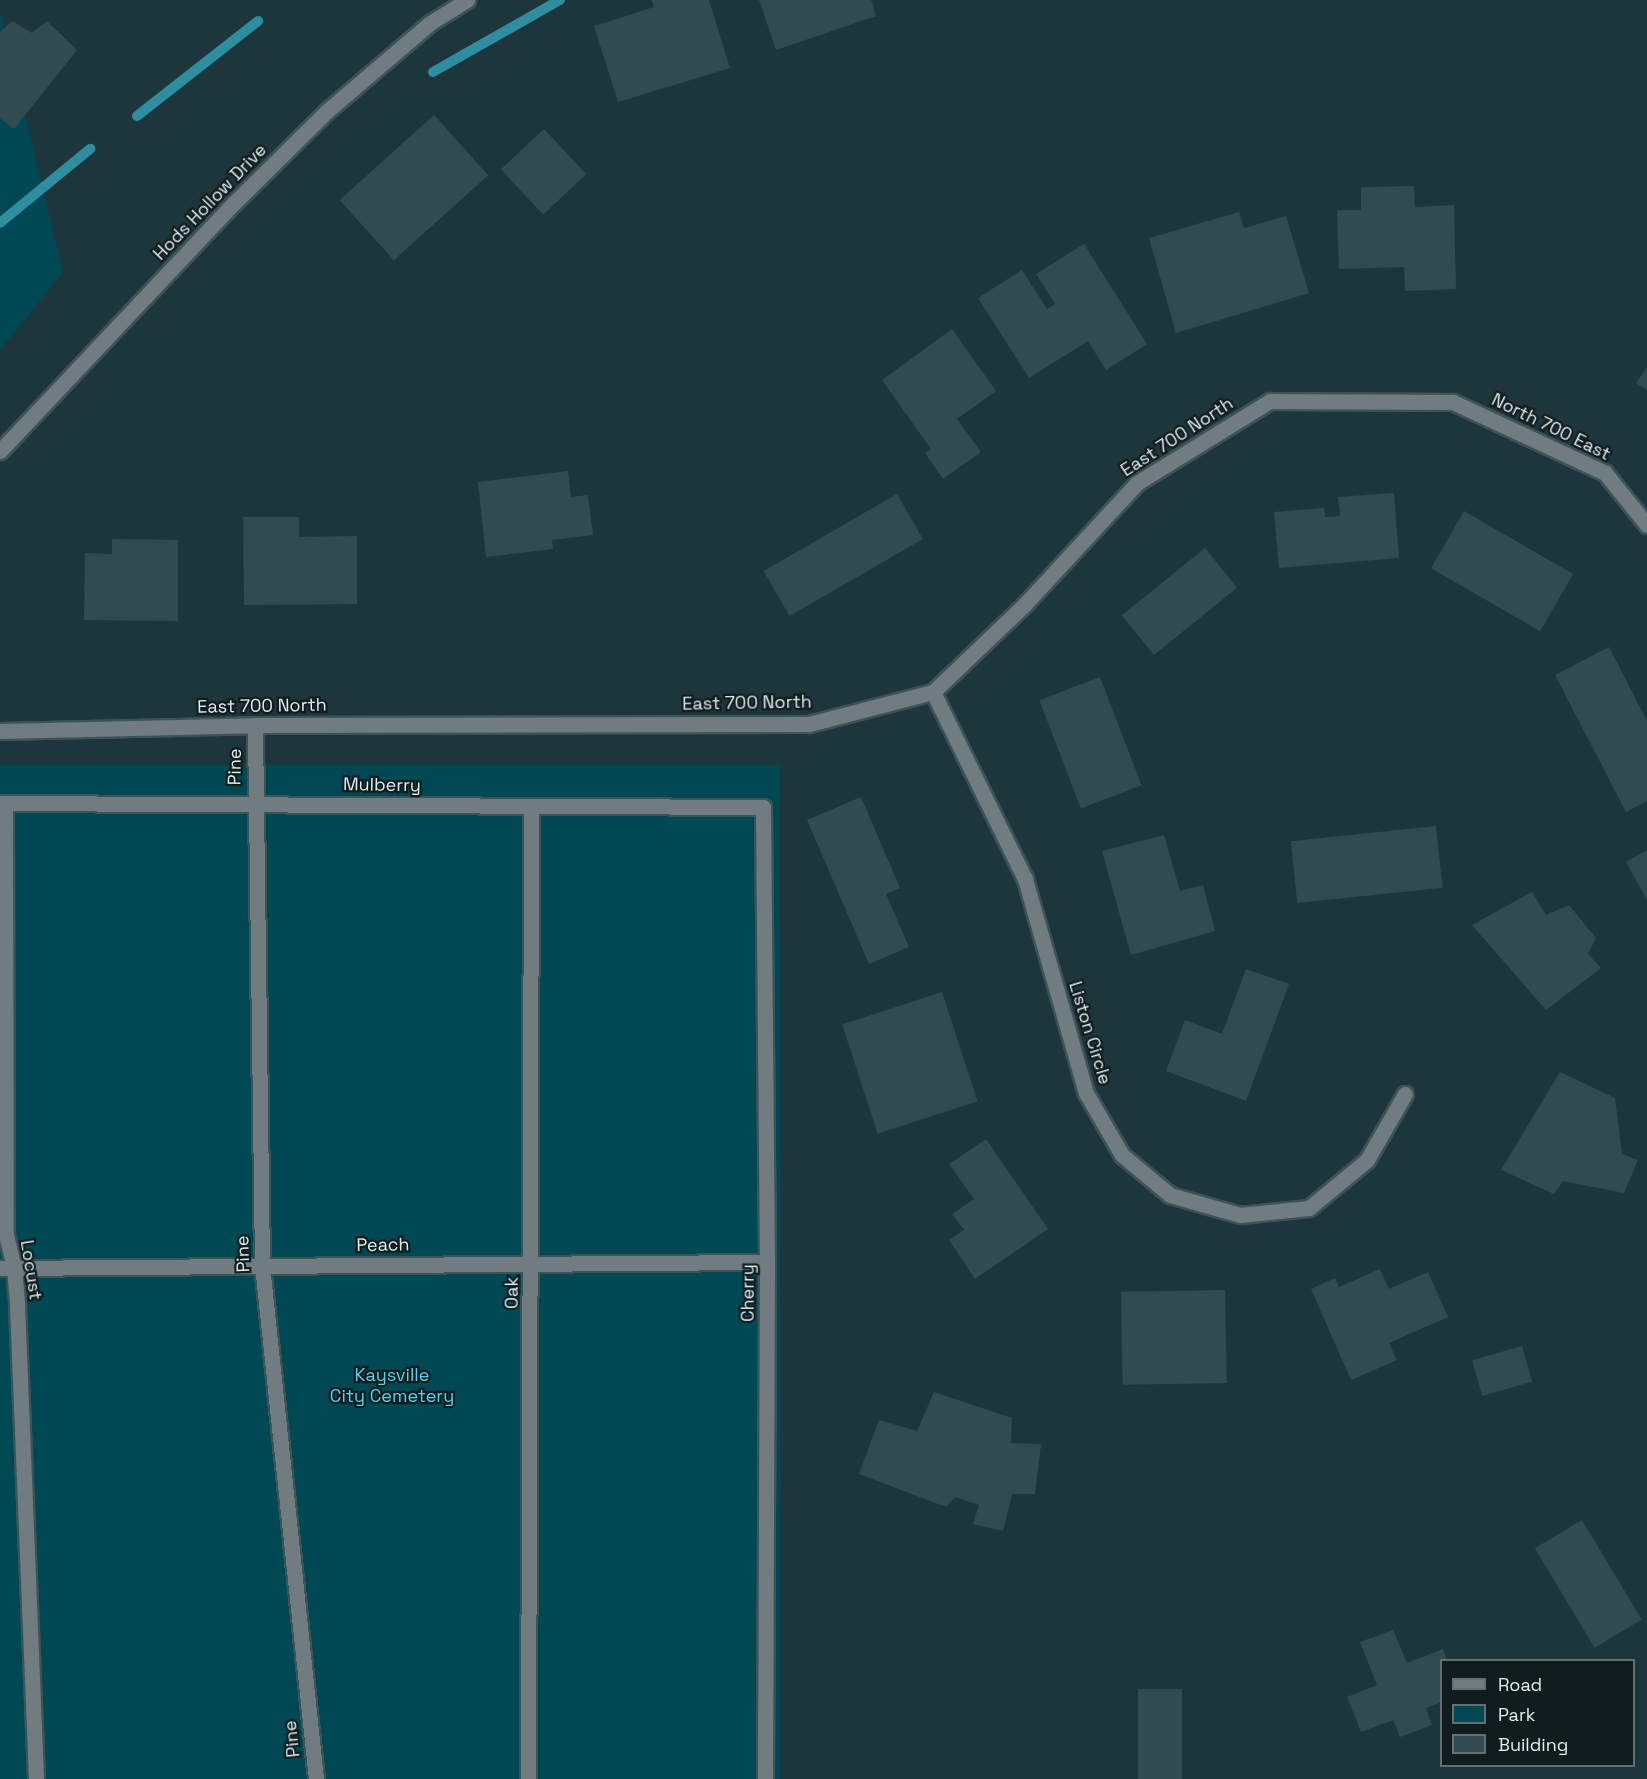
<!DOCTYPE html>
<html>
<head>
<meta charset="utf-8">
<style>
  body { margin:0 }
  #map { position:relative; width:1647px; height:1779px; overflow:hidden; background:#1d363b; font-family:"Space Grotesk",sans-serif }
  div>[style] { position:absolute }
  .green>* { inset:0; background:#004954; transform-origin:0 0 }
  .stream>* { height:10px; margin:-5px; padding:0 5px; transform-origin:5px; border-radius:5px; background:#2e8d9f }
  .building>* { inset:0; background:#324b51; transform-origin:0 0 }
  .roads { filter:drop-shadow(2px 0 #3c5358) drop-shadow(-2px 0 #3c5358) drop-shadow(0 2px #3c5358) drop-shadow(0 -2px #3c5358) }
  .minor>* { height:15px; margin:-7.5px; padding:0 7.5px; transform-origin:7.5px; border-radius:7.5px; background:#707c7f }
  span { translate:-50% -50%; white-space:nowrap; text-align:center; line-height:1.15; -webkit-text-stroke:4.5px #111c1e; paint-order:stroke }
  .street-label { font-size:18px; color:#dfeef1 }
  .park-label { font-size:18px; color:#56d3eb }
  .legend { position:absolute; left:1440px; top:1659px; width:195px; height:108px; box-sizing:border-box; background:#111c1e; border:2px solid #637072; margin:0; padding:8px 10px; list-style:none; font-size:18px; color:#dfeef1 }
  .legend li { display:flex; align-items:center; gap:12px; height:30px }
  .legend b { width:30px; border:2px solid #637072 }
</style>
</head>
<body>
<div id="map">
  <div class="green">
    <div style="clip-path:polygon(0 10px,63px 272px,0 350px)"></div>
    <div style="left:780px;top:765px;width:1014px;height:780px;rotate:90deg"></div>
  </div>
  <div class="stream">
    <div style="left:433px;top:72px;width:146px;rotate:-29.6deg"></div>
    <div style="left:137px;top:116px;width:154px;rotate:-38.1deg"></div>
    <div style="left:0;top:223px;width:117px;rotate:-39.4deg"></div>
  </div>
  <div class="building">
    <div style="clip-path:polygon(652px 0,709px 0,730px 68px,618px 102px,594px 26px,654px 7px)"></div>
    <div style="clip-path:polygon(759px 0,871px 0,876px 16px,776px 50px)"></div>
    <div style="clip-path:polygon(12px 21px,32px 33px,47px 21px,77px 50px,14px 129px,0 118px,0 32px)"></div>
    <div style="left:434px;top:115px;width:81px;height:127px;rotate:48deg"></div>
    <div style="left:544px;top:129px;width:62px;height:59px;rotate:47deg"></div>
    <div style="clip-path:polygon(1414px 186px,1415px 207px,1454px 205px,1456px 289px,1405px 291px,1404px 267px,1339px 269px,1337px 210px,1361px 210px,1361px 187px)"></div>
    <div style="clip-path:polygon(1239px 212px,1244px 228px,1286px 216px,1309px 293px,1176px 333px,1149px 238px)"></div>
    <div style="clip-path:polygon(1084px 244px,1147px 344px,1106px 370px,1088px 341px,1029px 378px,978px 298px,1022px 270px,1047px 309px,1055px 304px,1036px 274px)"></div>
    <div style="clip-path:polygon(952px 329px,996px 391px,957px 419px,981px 452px,943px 479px,925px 453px,931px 449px,882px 380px)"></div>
    <div style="clip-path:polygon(1647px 367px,1647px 390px,1636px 383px)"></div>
    <div style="clip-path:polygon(568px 471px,571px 497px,588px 495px,593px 535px,552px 540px,553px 549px,486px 557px,478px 482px)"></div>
    <div style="clip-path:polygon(1394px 493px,1399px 558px,1279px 568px,1274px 512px,1324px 508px,1325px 517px,1340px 516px,1338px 497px)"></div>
    <div style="left:897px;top:494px;width:52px;height:154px;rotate:60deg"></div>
    <div style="left:1464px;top:511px;width:126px;height:66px;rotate:30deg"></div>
    <div style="clip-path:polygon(243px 517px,299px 517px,299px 537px,357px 536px,357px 604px,244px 605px)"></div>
    <div style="clip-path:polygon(112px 539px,178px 540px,178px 621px,84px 620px,85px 553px,112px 554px)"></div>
    <div style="left:1205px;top:548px;width:51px;height:107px;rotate:51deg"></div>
    <div style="clip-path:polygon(1609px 647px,1647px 721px,1647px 801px,1626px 812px,1555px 675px)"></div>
    <div style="left:1100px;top:677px;width:116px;height:65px;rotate:69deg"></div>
    <div style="clip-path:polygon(861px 797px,900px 888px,886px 894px,909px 947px,869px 964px,807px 820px)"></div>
    <div style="left:1436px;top:826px;width:62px;height:146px;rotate:84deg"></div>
    <div style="clip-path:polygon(1164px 835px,1180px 891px,1203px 885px,1215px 931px,1131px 955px,1102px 851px)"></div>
    <div style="clip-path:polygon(1647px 850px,1647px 900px,1626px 862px)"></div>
    <div style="clip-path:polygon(1532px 892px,1546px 915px,1569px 905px,1596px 938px,1588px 954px,1601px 968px,1546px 1010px,1472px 925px)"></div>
    <div style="clip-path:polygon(1246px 969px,1289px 984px,1246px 1101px,1166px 1071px,1185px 1020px,1222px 1034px)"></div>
    <div style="left:942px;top:992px;width:115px;height:105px;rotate:72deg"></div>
    <div style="clip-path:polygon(1560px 1072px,1615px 1098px,1622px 1154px,1638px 1160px,1624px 1193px,1563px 1181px,1554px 1194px,1501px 1170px)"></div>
    <div style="clip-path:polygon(986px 1139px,1048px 1229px,975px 1279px,949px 1240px,964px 1230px,952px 1214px,974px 1199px,949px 1164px)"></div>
    <div style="clip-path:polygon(1380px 1269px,1389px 1289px,1428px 1272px,1448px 1317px,1389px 1343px,1397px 1360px,1351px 1380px,1311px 1289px,1335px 1278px,1339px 1287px)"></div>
    <div style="left:1225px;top:1290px;width:93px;height:104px;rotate:89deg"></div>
    <div style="left:1522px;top:1346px;width:37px;height:52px;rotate:74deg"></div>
    <div style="clip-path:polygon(934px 1392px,1012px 1418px,1011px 1443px,1041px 1444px,1035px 1494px,1012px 1494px,1003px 1531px,973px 1524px,979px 1505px,955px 1497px,946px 1507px,859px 1474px,879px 1420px,917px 1431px)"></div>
    <div style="left:1582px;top:1520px;width:116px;height:55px;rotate:59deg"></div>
    <div style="clip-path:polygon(1393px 1630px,1407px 1663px,1443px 1649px,1447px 1660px,1442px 1660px,1442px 1702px,1426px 1708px,1432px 1725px,1400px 1737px,1393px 1720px,1361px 1732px,1347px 1697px,1377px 1685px,1360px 1642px)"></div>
    <div style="left:1138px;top:1689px;width:44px;height:90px"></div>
  </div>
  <div class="roads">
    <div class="minor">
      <div style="left:0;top:451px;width:340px;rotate:-46.7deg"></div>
      <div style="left:233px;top:204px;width:132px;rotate:-44.7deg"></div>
      <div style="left:327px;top:111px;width:135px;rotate:-40.5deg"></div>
      <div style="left:430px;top:23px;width:44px;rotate:-31.9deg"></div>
      <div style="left:933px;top:692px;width:208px;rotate:63.8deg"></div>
      <div style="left:1025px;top:879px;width:223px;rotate:74.1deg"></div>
      <div style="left:1086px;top:1093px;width:72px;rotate:59.9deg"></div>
      <div style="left:1122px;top:1155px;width:62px;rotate:39.8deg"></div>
      <div style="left:1170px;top:1195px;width:73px;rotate:15.9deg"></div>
      <div style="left:1240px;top:1215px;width:69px;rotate:-5.8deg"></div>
      <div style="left:1309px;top:1208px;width:75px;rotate:-39.6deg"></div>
      <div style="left:1367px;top:1160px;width:76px;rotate:-60.1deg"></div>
      <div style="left:255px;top:725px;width:540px;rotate:89.26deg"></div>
      <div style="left:262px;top:1265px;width:517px;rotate:84deg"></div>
      <div style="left:0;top:731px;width:255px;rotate:-1.3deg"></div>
      <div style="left:255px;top:725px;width:554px;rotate:-0.1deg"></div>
      <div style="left:809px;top:724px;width:128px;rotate:-14.5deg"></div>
      <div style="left:933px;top:692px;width:127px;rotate:-43.7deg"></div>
      <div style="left:1025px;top:604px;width:165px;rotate:-47.2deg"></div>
      <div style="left:1137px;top:483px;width:156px;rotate:-31.7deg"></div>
      <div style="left:1270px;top:401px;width:183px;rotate:0.3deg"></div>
      <div style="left:1453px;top:402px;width:168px;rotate:25deg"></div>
      <div style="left:1605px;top:473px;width:67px;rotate:51.1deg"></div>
      <div style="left:0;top:803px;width:763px;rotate:0.3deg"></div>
      <div style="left:763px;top:807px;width:455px;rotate:89.5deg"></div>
      <div style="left:767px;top:1262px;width:517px;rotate:90.22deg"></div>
      <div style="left:5px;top:803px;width:432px;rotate:89.9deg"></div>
      <div style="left:6px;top:1235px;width:34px;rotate:76deg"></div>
      <div style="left:14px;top:1268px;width:37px;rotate:85deg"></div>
      <div style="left:17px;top:1305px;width:474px;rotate:87.7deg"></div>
      <div style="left:0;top:1268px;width:767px;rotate:-0.45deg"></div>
      <div style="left:528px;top:1779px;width:972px;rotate:-89.82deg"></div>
    </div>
  </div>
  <div class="street-label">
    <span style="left:210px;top:202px;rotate:-46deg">Hods Hollow Drive</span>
    <span style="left:1551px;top:427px;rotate:26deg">North 700 East</span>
    <span style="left:1177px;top:437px;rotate:-33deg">East 700 North</span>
    <span style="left:747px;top:703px;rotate:-1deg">East 700 North</span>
    <span style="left:262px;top:706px;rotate:-1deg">East 700 North</span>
    <span style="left:235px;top:767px;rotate:-89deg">Pine</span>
    <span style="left:382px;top:785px;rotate:1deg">Mulberry</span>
    <span style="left:1090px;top:1033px;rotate:73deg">Liston Circle</span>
    <span style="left:383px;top:1245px;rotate:-1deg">Peach</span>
    <span style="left:243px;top:1254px;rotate:-92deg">Pine</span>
    <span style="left:31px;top:1270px;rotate:81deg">Locust</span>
    <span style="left:512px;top:1293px;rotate:-90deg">Oak</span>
    <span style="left:748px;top:1293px;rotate:-90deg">Cherry</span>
    <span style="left:292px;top:1739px;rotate:-96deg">Pine</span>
  </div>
  <div class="park-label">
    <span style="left:392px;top:1386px">Kaysville<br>City Cemetery</span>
  </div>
  <ul class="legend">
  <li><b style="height:8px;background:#707c7f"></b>Road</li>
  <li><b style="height:16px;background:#004954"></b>Park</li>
  <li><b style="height:16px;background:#324b51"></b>Building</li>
  </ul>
</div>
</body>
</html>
